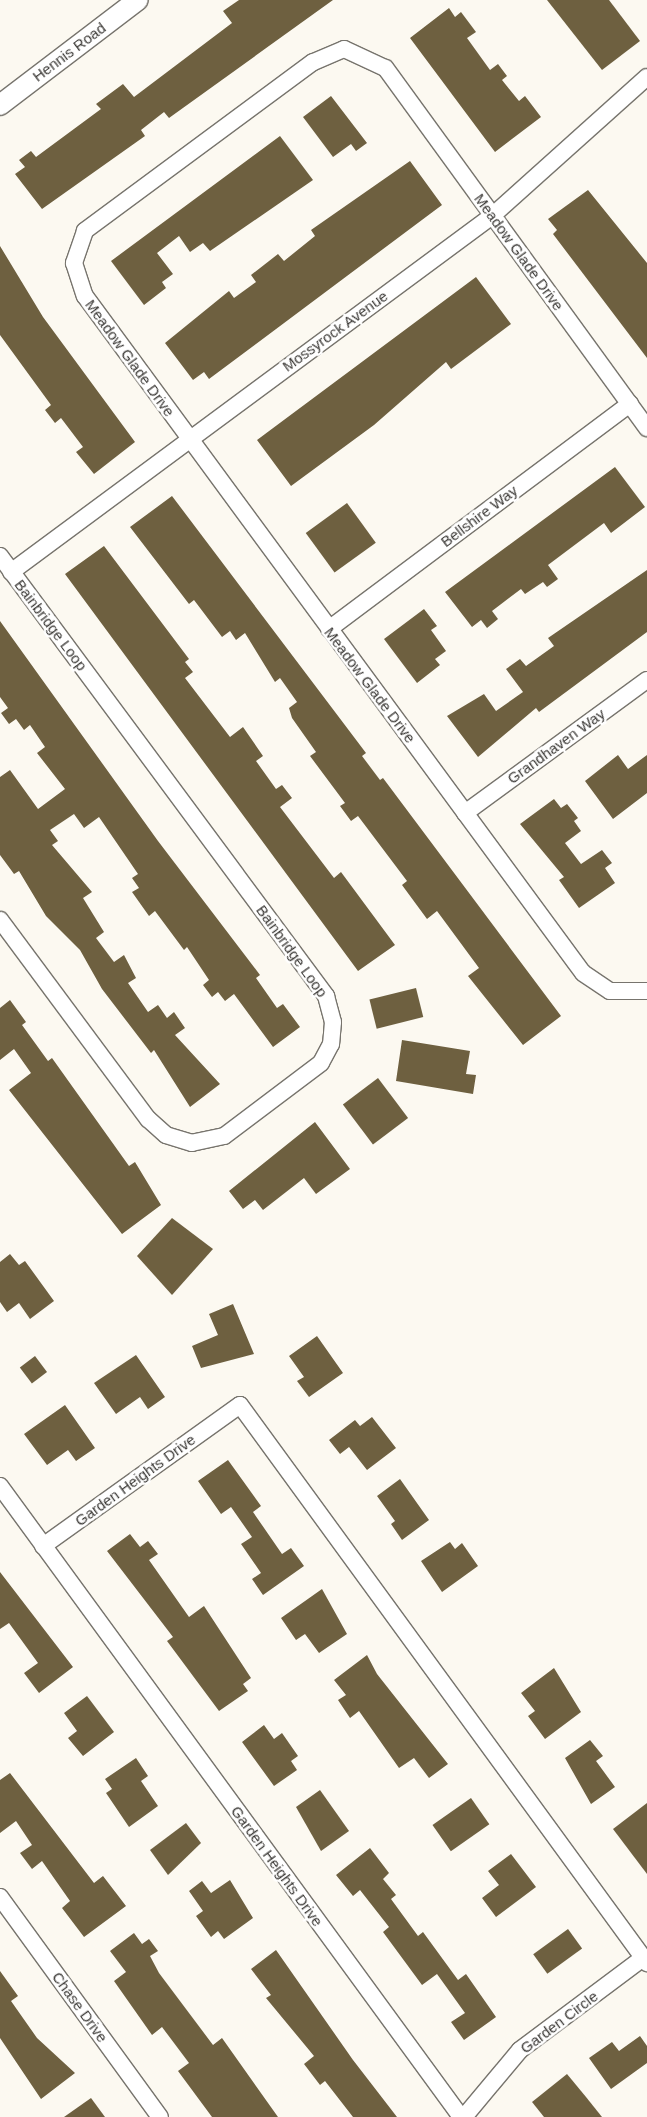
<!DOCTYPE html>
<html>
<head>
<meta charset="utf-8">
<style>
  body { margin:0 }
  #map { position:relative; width:647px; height:2117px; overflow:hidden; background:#fcf9f1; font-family:Helvetica,sans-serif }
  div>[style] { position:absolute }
  .building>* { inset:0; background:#6e6040; transform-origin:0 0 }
  .roads { filter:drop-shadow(1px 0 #77746d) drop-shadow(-1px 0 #77746d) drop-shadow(0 1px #77746d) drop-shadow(0 -1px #77746d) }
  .minor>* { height:16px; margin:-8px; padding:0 8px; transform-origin:8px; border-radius:8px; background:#fff }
  .tertiary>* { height:20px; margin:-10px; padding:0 10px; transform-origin:10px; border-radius:10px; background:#fff }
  span { translate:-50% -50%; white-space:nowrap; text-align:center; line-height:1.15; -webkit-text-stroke:5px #fff; paint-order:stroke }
  .street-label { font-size:15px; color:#3b3936 }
</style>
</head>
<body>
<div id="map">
  <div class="building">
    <div style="clip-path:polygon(239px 0,333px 0,169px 118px,164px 112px,141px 130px,145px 136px,42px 209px,15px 174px,25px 167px,19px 160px,31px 151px,36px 157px,101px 109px,96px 104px,123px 84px,134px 97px,232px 23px,223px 11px)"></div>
    <div style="clip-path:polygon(547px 0,609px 0,640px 41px,602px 70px)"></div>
    <div style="clip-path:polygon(449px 8px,455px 17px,461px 12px,476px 32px,467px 38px,490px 70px,498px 64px,507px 76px,502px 80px,519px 101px,525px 96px,541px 117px,495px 152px,410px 38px)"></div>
    <div style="clip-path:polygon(331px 96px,367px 143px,356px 151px,351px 144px,333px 157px,303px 117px)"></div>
    <div style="clip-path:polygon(280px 136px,313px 180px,210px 251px,203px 243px,190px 252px,179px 236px,157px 253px,173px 274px,162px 282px,166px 288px,144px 305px,111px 261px)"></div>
    <div style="clip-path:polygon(410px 161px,442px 205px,209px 379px,204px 372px,193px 380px,165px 343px,229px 291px,234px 298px,256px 282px,251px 275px,278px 254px,284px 261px,315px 236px,311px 230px)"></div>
    <div style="clip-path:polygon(588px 190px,647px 263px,647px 358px,553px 234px,557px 230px,548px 219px)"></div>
    <div style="clip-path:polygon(0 246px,43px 317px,135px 442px,94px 474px,76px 452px,83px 447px,61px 418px,55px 423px,45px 410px,51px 405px,0 335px)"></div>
    <div style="clip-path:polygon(476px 277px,511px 324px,451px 369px,446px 362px,374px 425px,291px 486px,257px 440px)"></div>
    <div style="clip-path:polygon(615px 467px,645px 507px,611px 533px,604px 523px,548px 565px,558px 579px,547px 587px,543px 582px,525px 594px,521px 589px,492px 611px,498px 619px,487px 628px,481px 620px,472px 627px,445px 592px)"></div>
    <div style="clip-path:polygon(172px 496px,366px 753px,362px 756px,380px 780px,383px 778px,561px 1016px,523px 1045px,468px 976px,479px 968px,437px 911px,427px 919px,402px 885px,407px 881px,358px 816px,351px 821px,340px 806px,345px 803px,310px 756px,316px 752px,292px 718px,289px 708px,297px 702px,280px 678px,275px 682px,245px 633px,236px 640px,230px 631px,222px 637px,194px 600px,189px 604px,130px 527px)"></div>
    <div style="left:347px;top:503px;width:49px;height:51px;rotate:54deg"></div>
    <div style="clip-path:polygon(104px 546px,189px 659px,185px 662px,193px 672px,185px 678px,230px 737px,243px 727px,263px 756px,256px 761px,276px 789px,282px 785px,292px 798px,280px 807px,334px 878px,341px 872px,395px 945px,358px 971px,65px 574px)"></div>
    <div style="clip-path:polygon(647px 570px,647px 632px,539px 712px,536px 708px,478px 757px,447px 716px,484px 694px,496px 711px,523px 692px,506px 669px,520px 659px,526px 666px,554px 646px,548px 638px)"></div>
    <div style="clip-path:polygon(424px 609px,437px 626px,431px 630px,446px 651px,435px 659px,440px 665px,417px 683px,384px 639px)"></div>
    <div style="clip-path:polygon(0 621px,158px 841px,260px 975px,256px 978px,277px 1008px,283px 1004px,300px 1027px,273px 1047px,234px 994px,225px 1001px,218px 992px,212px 997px,203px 985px,209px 980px,187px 947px,184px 950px,155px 911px,149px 916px,132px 892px,139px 888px,132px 878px,138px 874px,99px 817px,84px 828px,74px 814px,50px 830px,58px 841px,52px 845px,92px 892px,83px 898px,104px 932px,96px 938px,114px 962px,124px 955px,136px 978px,128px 983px,148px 1012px,158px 1005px,167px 1018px,174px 1012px,185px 1028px,175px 1035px,220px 1084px,190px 1107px,154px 1050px,151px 1053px,102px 989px,80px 950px,46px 916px,19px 871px,14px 874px,0 855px,0 777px,10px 770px,38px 809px,65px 789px,37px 753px,45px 747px,30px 725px,24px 730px,16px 719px,9px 724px,1px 713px,8px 708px,0 697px)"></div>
    <div style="clip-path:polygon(618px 755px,628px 769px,647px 755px,647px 793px,613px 819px,585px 781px)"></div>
    <div style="clip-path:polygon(554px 799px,561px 808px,567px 804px,578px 818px,574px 821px,581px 831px,565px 843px,581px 864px,602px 850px,612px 863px,605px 868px,615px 883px,579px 908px,559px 880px,564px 877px,520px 824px)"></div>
    <div style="left:416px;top:988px;width:30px;height:48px;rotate:76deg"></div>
    <div style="clip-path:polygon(10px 1000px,26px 1022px,22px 1025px,48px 1061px,52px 1058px,129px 1166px,135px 1162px,161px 1205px,122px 1234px,9px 1090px,31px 1073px,14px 1049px,0 1060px,0 1008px)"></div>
    <div style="clip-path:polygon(402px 1040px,470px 1051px,466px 1074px,476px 1075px,473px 1094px,396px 1081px)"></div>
    <div style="left:378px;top:1078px;width:50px;height:44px;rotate:53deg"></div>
    <div style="clip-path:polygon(315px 1122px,350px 1169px,316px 1194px,304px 1178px,263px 1210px,255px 1200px,243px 1209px,229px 1191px)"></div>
    <div style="clip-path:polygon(172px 1218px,213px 1249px,172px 1295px,137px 1256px)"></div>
    <div style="clip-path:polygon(10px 1254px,19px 1265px,25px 1261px,54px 1301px,30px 1319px,19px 1303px,7px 1312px,0 1302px,0 1262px)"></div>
    <div style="clip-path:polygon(233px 1304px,254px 1354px,201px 1368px,192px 1346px,218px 1335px,209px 1314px)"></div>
    <div style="clip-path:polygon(317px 1336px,343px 1373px,309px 1397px,297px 1381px,304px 1377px,289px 1356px)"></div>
    <div style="clip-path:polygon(136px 1355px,165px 1397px,148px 1409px,140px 1397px,116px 1414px,94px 1383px)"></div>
    <div style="left:35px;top:1356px;width:20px;height:19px;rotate:53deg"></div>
    <div style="clip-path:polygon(65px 1405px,95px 1448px,76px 1461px,68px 1450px,47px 1465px,24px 1434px)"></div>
    <div style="clip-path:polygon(372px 1417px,396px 1448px,367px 1470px,349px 1447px,340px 1454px,329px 1440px,355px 1420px,360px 1426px)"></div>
    <div style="clip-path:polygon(228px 1460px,261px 1506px,253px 1512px,282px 1554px,291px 1548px,304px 1566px,263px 1595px,252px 1579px,261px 1573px,241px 1544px,252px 1537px,231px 1507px,221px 1514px,198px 1481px)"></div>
    <div style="clip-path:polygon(400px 1479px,429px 1520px,402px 1540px,391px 1524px,395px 1521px,377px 1496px)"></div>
    <div style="clip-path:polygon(130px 1534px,140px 1547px,148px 1541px,158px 1554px,149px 1560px,189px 1617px,204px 1606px,251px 1678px,243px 1684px,248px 1691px,219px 1711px,167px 1641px,173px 1637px,107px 1551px)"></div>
    <div style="clip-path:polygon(450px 1542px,455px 1549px,462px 1543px,478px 1566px,442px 1592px,421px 1561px)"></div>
    <div style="clip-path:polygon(0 1572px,73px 1667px,39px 1693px,24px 1673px,38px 1663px,9px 1623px,0 1629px)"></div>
    <div style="clip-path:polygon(322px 1589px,347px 1634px,319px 1653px,305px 1634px,296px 1640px,281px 1618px)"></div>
    <div style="clip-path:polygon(367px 1655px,377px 1674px,448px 1764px,429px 1778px,414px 1758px,399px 1768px,359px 1711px,350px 1718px,338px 1700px,346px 1695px,334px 1680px)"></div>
    <div style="clip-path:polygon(554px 1668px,581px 1712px,545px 1739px,528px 1716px,535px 1711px,521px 1693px)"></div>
    <div style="clip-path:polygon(87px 1696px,114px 1732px,83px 1756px,68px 1738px,77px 1731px,64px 1713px)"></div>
    <div style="clip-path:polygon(264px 1725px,274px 1739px,282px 1733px,298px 1756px,291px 1761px,297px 1770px,274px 1786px,242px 1742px)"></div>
    <div style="clip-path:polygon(590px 1740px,603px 1756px,596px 1761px,615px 1787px,591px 1804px,565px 1758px)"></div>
    <div style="clip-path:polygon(136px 1758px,148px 1776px,141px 1781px,158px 1806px,129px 1827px,106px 1793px,112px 1789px,105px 1779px)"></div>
    <div style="clip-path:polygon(10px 1773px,94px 1883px,103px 1876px,126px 1906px,84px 1937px,62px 1908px,70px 1901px,42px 1861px,32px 1869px,20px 1853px,32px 1845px,16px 1821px,0 1833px,0 1780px)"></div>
    <div style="clip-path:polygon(320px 1790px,349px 1831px,321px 1851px,296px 1807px)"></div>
    <div style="left:471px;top:1798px;width:32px;height:47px;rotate:55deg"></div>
    <div style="clip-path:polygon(647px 1803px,647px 1874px,613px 1829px)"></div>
    <div style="clip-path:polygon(186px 1823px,201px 1843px,168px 1875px,150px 1850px)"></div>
    <div style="clip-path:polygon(370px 1848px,389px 1873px,383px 1879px,396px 1895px,391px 1899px,418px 1936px,423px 1932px,458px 1980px,466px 1974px,496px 2017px,464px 2040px,451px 2022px,465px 2013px,437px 1974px,422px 1985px,383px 1932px,389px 1927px,360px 1890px,353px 1896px,336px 1875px)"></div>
    <div style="clip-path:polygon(511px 1854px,536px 1887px,496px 1917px,482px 1898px,499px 1885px,488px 1871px)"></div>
    <div style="clip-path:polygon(230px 1880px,253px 1918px,224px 1939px,218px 1931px,211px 1937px,196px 1916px,203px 1911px,189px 1891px,202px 1881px,211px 1893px)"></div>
    <div style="left:568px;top:1929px;width:24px;height:43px;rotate:54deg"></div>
    <div style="clip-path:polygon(134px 1933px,142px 1944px,149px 1939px,158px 1951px,150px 1956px,159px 1973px,213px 2045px,222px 2038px,278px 2117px,212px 2117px,178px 2071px,189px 2063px,162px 2027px,152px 2035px,114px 1981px,126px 1972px,110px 1951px)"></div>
    <div style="clip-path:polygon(276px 1950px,353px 2060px,397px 2117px,353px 2117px,325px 2081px,320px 2085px,304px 2064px,314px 2056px,266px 1998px,271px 1995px,251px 1969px)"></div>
    <div style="clip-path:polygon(0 1971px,18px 1996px,11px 2001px,37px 2038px,75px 2073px,41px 2099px,0 2038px)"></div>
    <div style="clip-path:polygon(640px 2036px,647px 2046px,647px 2063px,611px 2089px,589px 2058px,612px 2042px,619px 2051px)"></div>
    <div style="clip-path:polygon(567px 2074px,586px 2097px,602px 2117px,544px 2117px,532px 2102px)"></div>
    <div style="clip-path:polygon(91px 2098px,105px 2117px,64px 2117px)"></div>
  </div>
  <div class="roads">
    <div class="minor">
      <div style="left:647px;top:428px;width:445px;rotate:-126deg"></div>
      <div style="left:385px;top:68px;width:45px;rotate:-155.1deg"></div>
      <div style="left:344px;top:49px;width:34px;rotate:157deg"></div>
      <div style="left:313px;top:62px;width:284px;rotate:143.5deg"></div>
      <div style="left:85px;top:231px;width:34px;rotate:109deg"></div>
      <div style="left:74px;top:263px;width:35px;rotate:72deg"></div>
      <div style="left:85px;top:296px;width:840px;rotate:53.66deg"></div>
      <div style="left:583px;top:973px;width:32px;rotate:34deg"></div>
      <div style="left:610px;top:991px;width:37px"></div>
      <div style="left:0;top:556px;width:548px;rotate:53.46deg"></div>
      <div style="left:326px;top:996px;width:27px;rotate:75deg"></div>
      <div style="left:333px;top:1022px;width:22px;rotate:95deg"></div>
      <div style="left:331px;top:1044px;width:21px;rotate:118deg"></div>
      <div style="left:321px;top:1063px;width:121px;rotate:143deg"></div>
      <div style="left:224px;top:1136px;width:33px;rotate:168deg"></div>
      <div style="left:192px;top:1143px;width:27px;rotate:-163deg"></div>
      <div style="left:166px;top:1135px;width:24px;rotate:-138deg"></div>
      <div style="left:148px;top:1119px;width:248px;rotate:-126.6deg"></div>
      <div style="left:11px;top:572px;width:598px;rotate:-36.51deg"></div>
      <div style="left:492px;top:216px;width:208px;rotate:-41.9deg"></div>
      <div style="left:329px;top:629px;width:376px;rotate:-36.8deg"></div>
      <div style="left:465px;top:813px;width:225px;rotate:-36.2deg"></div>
      <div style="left:0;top:1486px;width:781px;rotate:53.85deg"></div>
      <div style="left:43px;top:1546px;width:242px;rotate:-35.6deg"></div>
      <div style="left:240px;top:1405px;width:691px;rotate:53.89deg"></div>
      <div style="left:0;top:1897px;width:272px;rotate:54deg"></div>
      <div style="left:464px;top:2117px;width:87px;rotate:-50.1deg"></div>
      <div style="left:520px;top:2050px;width:154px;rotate:-36.8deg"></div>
    </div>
    <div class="tertiary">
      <div style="left:0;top:105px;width:173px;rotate:-37.3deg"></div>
    </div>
  </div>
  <div class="street-label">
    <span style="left:69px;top:52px;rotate:-37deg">Hennis Road</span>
    <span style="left:519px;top:252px;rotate:54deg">Meadow Glade Drive</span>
    <span style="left:335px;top:331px;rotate:-36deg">Mossyrock Avenue</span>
    <span style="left:130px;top:358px;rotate:54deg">Meadow Glade Drive</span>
    <span style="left:479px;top:516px;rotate:-37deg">Bellshire Way</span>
    <span style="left:51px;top:625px;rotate:53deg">Bainbridge Loop</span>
    <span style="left:370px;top:685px;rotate:53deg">Meadow Glade Drive</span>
    <span style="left:556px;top:746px;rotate:-36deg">Grandhaven Way</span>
    <span style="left:292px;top:951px;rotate:54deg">Bainbridge Loop</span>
    <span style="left:135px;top:1480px;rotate:-36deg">Garden Heights Drive</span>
    <span style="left:277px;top:1866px;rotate:54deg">Garden Heights Drive</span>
    <span style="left:80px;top:2007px;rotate:54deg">Chase Drive</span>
    <span style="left:559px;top:2022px;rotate:-37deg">Garden Circle</span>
  </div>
</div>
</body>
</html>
